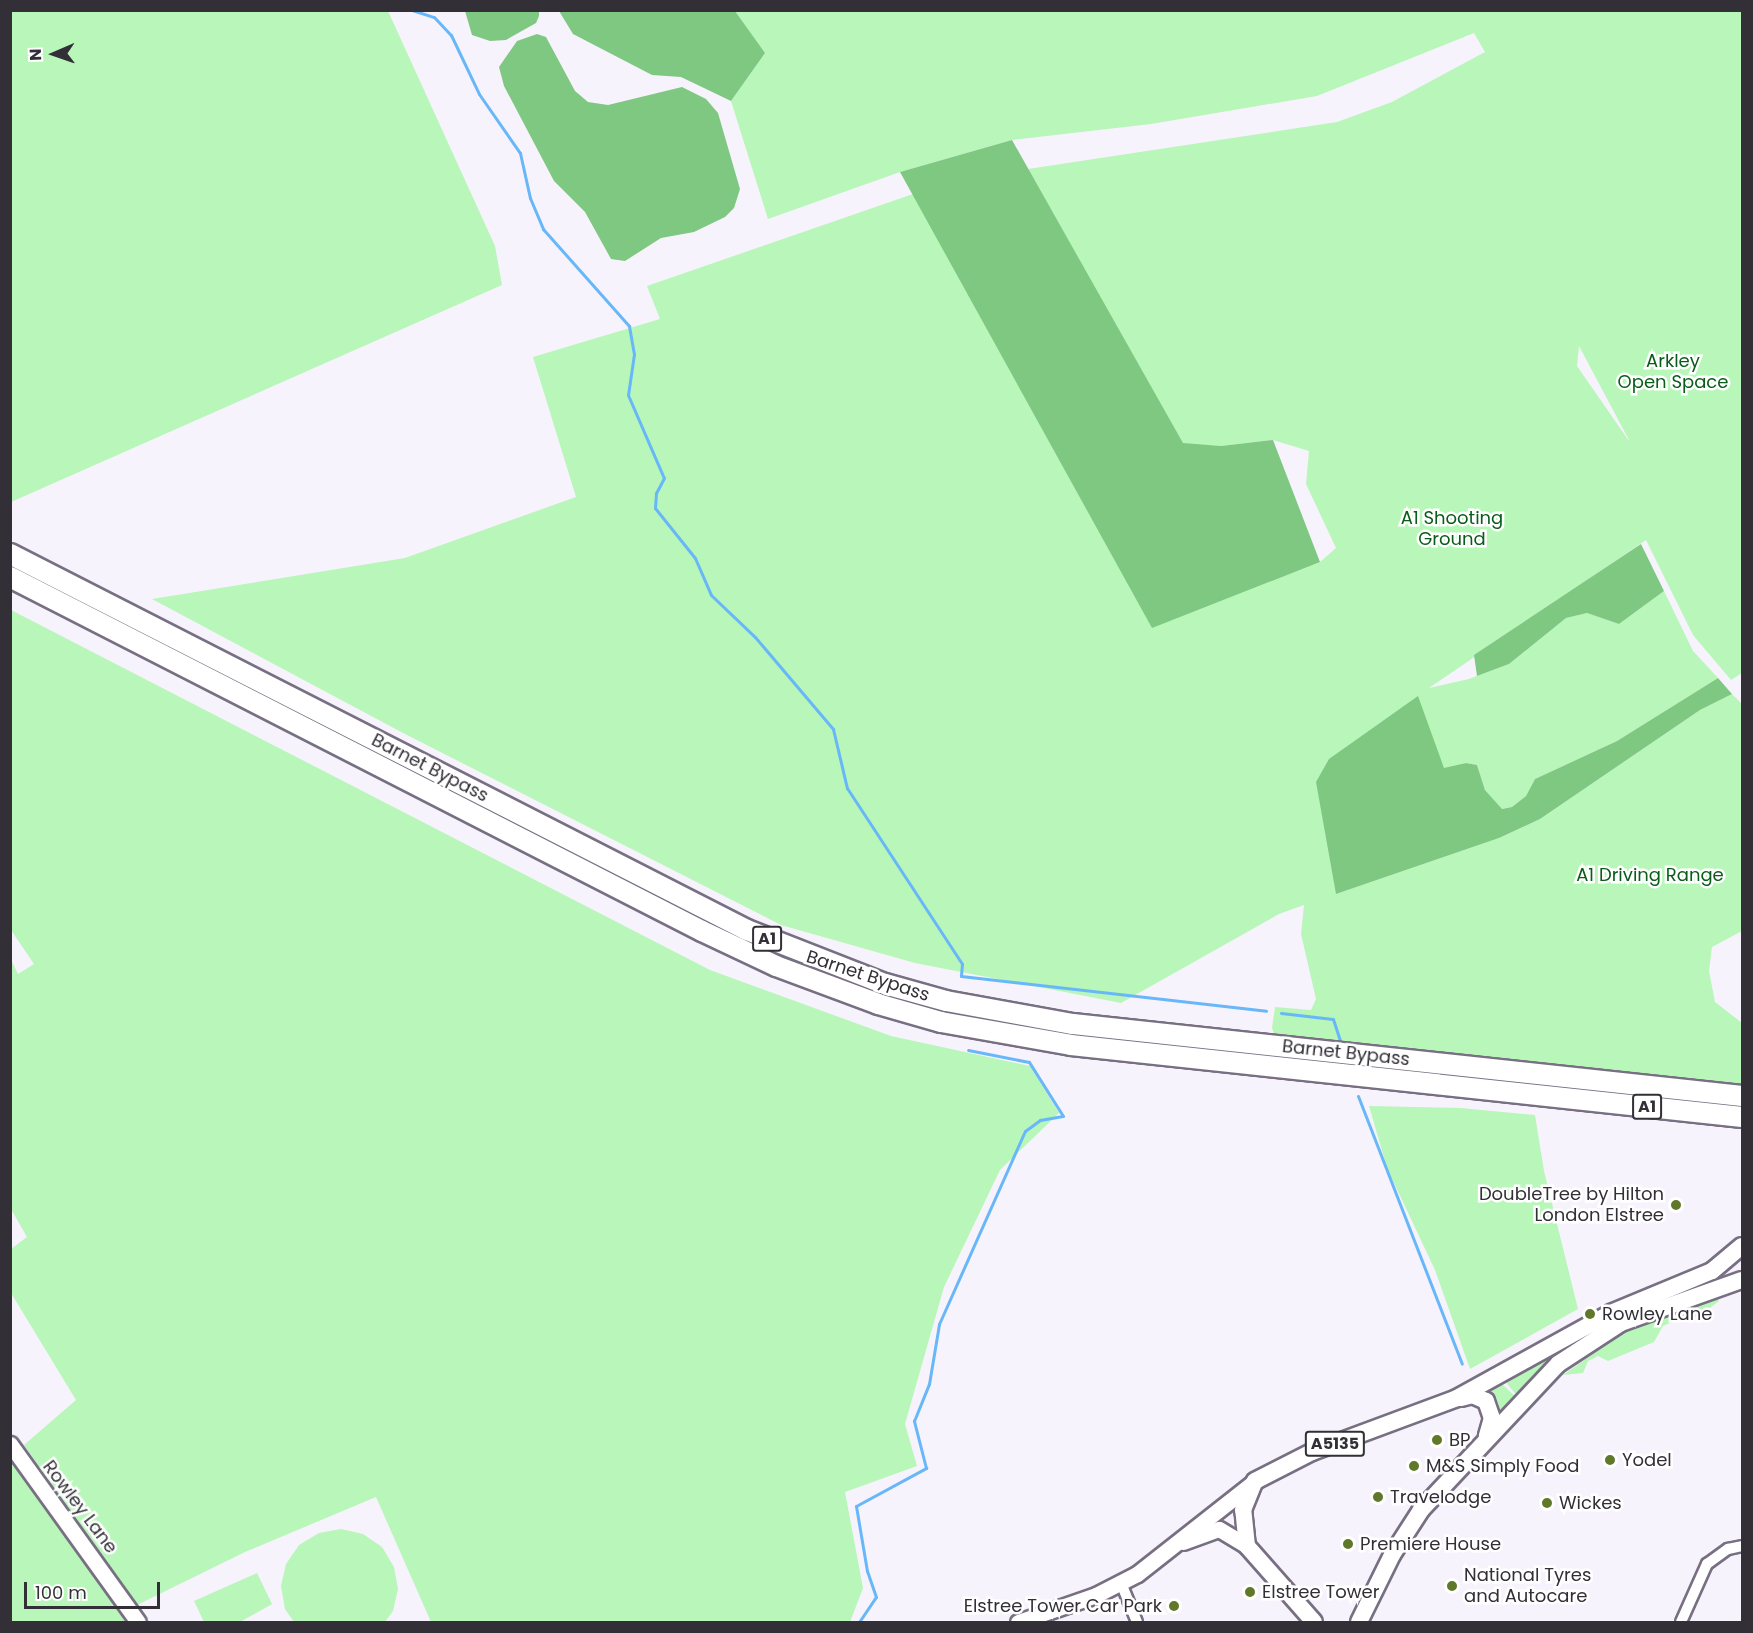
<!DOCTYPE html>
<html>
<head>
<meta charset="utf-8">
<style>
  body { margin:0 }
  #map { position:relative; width:1753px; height:1633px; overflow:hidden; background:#f7f3fc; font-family:Poppins,sans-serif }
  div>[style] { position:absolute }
  .green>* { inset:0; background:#b8f6b9 }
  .forest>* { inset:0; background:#7fc882 }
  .stream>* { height:3px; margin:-1.5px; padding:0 1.5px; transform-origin:1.5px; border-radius:1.5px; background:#68b7f9 }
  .roads { filter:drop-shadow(2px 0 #786f83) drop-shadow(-2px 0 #786f83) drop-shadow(0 2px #786f83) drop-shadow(0 -2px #786f83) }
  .street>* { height:10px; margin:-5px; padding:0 5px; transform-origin:5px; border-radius:5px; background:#fff }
  .secondary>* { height:15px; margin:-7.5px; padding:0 7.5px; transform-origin:7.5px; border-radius:7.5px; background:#fff }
  .primary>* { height:16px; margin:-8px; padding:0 8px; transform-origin:8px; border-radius:8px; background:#fff }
  .highway>* { height:20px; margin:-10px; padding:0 10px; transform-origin:10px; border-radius:10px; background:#fff }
  .dots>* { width:16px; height:16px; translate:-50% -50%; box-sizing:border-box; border:3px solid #fff; border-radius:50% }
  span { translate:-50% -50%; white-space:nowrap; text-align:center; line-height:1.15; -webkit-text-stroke:5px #fff; paint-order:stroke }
  .shield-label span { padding:2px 4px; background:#fff; border:2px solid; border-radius:4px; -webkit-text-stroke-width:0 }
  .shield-label { font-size:16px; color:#322f37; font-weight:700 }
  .park-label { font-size:18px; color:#0a5c1a }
  .street-label { font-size:18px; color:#322f37 }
  .poi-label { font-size:18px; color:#322f37 }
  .right { translate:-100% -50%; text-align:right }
  .left { translate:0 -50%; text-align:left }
  .frame { position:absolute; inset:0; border:12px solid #322f37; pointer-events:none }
  .north { position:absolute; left:24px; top:24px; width:60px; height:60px; -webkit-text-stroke:4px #fff; paint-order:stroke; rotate:268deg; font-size:16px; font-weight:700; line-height:24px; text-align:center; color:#322f37 }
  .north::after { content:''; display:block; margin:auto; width:21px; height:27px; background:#322f37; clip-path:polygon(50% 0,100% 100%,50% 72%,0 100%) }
  .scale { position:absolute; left:24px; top:1582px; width:136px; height:27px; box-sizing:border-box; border:3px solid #322f37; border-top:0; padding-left:8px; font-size:18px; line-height:21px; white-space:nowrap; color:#322f37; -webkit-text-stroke:4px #fff; paint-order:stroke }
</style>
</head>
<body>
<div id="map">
  <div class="green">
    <div style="clip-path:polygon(10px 11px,388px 11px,495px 246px,502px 285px,11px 502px)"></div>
    <div style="clip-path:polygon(evenodd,735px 11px,1742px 11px,1742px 673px,1731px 680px,1693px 635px,1646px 540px,1429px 688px,1469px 679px,1509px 664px,1566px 618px,1587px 613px,1619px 624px,1664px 591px,1693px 651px,1718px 678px,1617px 741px,1535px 779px,1526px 796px,1512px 807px,1501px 809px,1485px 790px,1477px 765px,1466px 763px,1444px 769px,1336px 894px,1499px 838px,1540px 819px,1700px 710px,1732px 694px,1742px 704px,1742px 931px,1712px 947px,1709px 971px,1715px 1002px,1742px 1023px,1742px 1085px,1487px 1062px,1275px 1036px,1272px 1028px,1275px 1007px,1311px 1010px,1316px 999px,1301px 934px,1304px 905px,1279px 914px,1121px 1003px,915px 963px,781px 925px,405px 734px,152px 599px,405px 558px,576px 497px,533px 357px,660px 319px,647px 286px,913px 194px,1152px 627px,1320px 562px,1336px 548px,1306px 484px,1309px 451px,1273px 440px,1221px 446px,1183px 444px,1028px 169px,1337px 122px,1392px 102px,1485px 52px,1474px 33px,1317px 96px,1151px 124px,1012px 140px,900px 172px,768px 219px,731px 101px,765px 53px,735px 11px,1579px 346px,1629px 440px,1629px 441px,1577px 366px,1579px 346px)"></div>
    <div style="clip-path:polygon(11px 610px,710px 970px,891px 1036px,1030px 1066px,1059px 1113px,1000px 1170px,944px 1287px,905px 1424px,917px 1466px,845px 1492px,863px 1588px,850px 1622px,431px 1622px,376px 1497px,245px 1552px,137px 1605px,24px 1445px,76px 1400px,11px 1293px,11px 1249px,27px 1237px,11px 1209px,11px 960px,18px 974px,34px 964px,11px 930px)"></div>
    <div style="clip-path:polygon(1369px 1106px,1461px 1108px,1535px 1115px,1544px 1171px,1578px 1309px,1470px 1369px,1435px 1270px,1387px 1168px)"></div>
    <div style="clip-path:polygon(1717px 1297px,1719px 1301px,1697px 1318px,1690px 1314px,1663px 1326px,1654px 1342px,1608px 1361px,1598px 1356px,1588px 1361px,1583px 1373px,1563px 1375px,1621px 1334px)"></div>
    <div style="clip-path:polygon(1607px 1320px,1519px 1398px,1508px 1385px,1505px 1379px)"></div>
    <div style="clip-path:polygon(1502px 1384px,1518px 1399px,1499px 1419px,1485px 1393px)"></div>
    <div style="clip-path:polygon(11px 1461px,102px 1585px,125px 1622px,11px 1622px)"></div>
    <div style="clip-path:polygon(341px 1529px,363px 1534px,382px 1547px,394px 1567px,398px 1589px,393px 1611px,385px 1622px,294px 1622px,285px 1609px,281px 1586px,286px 1564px,299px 1545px,319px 1533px)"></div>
    <div style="clip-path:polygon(257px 1573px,272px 1604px,240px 1622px,204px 1622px,194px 1601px)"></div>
  </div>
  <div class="forest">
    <div style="clip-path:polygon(465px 11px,539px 11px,539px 16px,536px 23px,506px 40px,490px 41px,472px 35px)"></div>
    <div style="clip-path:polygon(559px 11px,735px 11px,765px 53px,731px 101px,681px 77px,652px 75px,573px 34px)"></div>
    <div style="clip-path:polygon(537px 34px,546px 37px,575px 91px,588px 102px,608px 105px,682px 87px,706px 99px,718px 113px,740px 189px,734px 208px,725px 217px,694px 232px,661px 238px,625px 261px,611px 259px,585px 212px,554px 181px,504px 86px,499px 67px,517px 41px)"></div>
    <div style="clip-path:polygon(1012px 140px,1183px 443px,1221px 446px,1273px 440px,1320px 562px,1152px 628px,900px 172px)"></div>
    <div style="clip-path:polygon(1641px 544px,1664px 591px,1619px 624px,1587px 613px,1566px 618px,1509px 664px,1477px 676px,1474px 655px)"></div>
    <div style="clip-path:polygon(1718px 678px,1732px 694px,1700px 710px,1540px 819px,1499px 838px,1336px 894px,1316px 782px,1329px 759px,1418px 696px,1444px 768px,1466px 763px,1477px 765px,1485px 790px,1502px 809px,1512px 807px,1526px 796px,1535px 779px,1617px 741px)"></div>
  </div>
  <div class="stream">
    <div style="left:412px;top:10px;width:23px;rotate:18deg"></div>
    <div style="left:434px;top:17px;width:25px;rotate:47deg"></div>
    <div style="left:451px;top:35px;width:65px;rotate:64.6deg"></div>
    <div style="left:479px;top:94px;width:72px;rotate:55.2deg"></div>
    <div style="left:520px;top:153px;width:46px;rotate:77.5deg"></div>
    <div style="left:530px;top:198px;width:34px;rotate:67deg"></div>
    <div style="left:543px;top:229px;width:130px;rotate:48.4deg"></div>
    <div style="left:629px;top:326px;width:28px;rotate:80deg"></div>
    <div style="left:634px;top:354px;width:41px;rotate:98.3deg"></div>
    <div style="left:628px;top:395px;width:90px;rotate:66.6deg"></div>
    <div style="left:664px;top:478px;width:17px;rotate:118deg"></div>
    <div style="left:656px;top:493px;width:15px;rotate:94deg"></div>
    <div style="left:655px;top:508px;width:64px;rotate:51.3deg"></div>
    <div style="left:695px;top:558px;width:40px;rotate:66.6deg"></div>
    <div style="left:711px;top:595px;width:61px;rotate:43.7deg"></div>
    <div style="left:755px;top:637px;width:121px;rotate:49.7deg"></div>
    <div style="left:833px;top:729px;width:61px;rotate:76.7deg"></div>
    <div style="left:847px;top:788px;width:210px;rotate:56.8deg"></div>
    <div style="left:962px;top:964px;width:12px;rotate:95deg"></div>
    <div style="left:961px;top:976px;width:307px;rotate:6.5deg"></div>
    <div style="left:1281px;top:1013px;width:52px;rotate:6.6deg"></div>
    <div style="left:1333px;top:1019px;width:22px;rotate:72deg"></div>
    <div style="left:1358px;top:1096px;width:287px;rotate:68.8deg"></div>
    <div style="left:859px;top:1622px;width:30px;rotate:-56deg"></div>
    <div style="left:876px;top:1597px;width:28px;rotate:-109deg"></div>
    <div style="left:867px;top:1571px;width:66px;rotate:-99.6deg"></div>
    <div style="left:856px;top:1506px;width:80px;rotate:-28.5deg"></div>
    <div style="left:926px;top:1468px;width:49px;rotate:-104.3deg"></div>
    <div style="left:914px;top:1421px;width:40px;rotate:-68deg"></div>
    <div style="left:929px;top:1384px;width:61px;rotate:-80.5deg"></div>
    <div style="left:939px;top:1324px;width:211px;rotate:-66deg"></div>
    <div style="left:1025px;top:1131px;width:19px;rotate:-36deg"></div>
    <div style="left:1040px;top:1120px;width:23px;rotate:-10deg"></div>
    <div style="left:1063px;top:1116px;width:64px;rotate:-122.2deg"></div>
    <div style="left:1029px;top:1062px;width:62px;rotate:-168.9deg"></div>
  </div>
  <div class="roads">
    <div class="street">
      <div style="left:1121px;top:1583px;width:42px;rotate:67.7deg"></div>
      <div style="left:1681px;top:1622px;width:64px;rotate:-65.9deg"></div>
      <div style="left:1707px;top:1564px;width:26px;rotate:-36deg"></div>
      <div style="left:1728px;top:1549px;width:14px;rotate:-12deg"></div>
    </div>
    <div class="secondary">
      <div style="left:10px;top:1444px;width:219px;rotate:54.3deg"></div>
      <div style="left:1183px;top:1542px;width:38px;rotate:-20deg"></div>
      <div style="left:1219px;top:1529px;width:33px;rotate:31deg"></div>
      <div style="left:1018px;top:1622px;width:83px;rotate:-19.1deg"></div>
      <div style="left:1096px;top:1595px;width:46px;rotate:-27.1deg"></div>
      <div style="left:1137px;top:1574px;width:150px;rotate:-38.2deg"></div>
    </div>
    <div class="primary">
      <div style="left:1461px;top:1398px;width:11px;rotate:-15deg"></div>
      <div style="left:1472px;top:1395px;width:15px;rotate:23deg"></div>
      <div style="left:1486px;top:1401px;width:18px;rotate:71deg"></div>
      <div style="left:1492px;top:1418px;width:19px;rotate:106deg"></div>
      <div style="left:1314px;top:1622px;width:101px;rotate:-131.4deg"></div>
      <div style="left:1247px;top:1546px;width:36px;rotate:-96deg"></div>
      <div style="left:1243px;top:1510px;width:31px;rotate:-68deg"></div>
      <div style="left:1255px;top:1481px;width:64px;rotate:-27deg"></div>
      <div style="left:1312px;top:1452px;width:155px;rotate:-20.4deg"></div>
      <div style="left:1457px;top:1398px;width:176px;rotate:-28.9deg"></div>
      <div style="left:1611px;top:1313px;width:109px;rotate:-22.6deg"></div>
      <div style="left:1712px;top:1271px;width:39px;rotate:-40deg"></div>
      <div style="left:1359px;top:1622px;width:75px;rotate:-63.8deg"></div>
      <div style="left:1392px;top:1555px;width:54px;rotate:-57.2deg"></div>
      <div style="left:1421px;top:1510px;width:200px;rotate:-46.8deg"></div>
      <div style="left:1558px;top:1364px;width:75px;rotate:-33.1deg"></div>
      <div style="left:1621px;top:1323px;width:128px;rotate:-19.6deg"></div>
    </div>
    <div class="highway">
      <div style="left:10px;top:554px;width:827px;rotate:27.03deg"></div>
      <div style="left:747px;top:930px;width:148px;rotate:21.4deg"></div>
      <div style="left:885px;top:984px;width:63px;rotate:15.6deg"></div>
      <div style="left:946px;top:1001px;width:129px;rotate:10.3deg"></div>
      <div style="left:1073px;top:1024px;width:673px;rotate:6.14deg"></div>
      <div style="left:10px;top:577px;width:777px;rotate:27.09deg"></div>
      <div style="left:702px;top:931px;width:82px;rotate:25.3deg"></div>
      <div style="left:776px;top:966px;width:109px;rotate:20.4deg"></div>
      <div style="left:878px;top:1004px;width:66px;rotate:15.9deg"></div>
      <div style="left:941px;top:1022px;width:132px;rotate:10deg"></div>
      <div style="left:1071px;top:1045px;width:675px;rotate:6.12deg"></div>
    </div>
  </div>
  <div class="dots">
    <div style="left:1676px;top:1205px;background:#5f782a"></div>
    <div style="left:1590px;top:1314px;background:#5f782a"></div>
    <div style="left:1437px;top:1440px;background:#5f782a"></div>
    <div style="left:1610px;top:1460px;background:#5f782a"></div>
    <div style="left:1414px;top:1466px;background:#5f782a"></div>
    <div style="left:1378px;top:1497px;background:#5f782a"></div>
    <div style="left:1547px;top:1503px;background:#5f782a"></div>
    <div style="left:1348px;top:1544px;background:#5f782a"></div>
    <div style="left:1452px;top:1586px;background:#5f782a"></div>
    <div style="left:1250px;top:1592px;background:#5f782a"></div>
    <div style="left:1174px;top:1606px;background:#5f782a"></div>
  </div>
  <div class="shield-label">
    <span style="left:767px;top:939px">A1</span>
    <span style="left:1647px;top:1107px">A1</span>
    <span style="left:1335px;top:1444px">A5135</span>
  </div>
  <div class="park-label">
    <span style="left:1673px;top:372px">Arkley<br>Open Space</span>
    <span style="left:1452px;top:529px">A1 Shooting<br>Ground</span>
    <span style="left:1650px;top:875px">A1 Driving Range</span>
  </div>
  <div class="street-label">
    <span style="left:430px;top:768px;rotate:27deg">Barnet Bypass</span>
    <span style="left:868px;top:976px;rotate:18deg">Barnet Bypass</span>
    <span style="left:1346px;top:1053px;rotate:6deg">Barnet Bypass</span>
    <span style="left:80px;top:1507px;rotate:53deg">Rowley Lane</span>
  </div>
  <div class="poi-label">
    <span class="right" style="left:1664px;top:1205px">DoubleTree by Hilton<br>London Elstree</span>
    <span class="left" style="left:1602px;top:1314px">Rowley Lane</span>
    <span class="left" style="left:1449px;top:1440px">BP</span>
    <span class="left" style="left:1622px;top:1460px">Yodel</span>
    <span class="left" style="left:1426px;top:1466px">M&amp;S Simply Food</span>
    <span class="left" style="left:1390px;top:1497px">Travelodge</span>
    <span class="left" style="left:1559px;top:1503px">Wickes</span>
    <span class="left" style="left:1360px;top:1544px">Premiere House</span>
    <span class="left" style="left:1464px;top:1586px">National Tyres<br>and Autocare</span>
    <span class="left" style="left:1262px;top:1592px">Elstree Tower</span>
    <span class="right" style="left:1162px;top:1606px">Elstree Tower Car Park</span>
  </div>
  <div class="frame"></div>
  <div class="north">N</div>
  <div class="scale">100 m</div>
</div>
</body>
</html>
